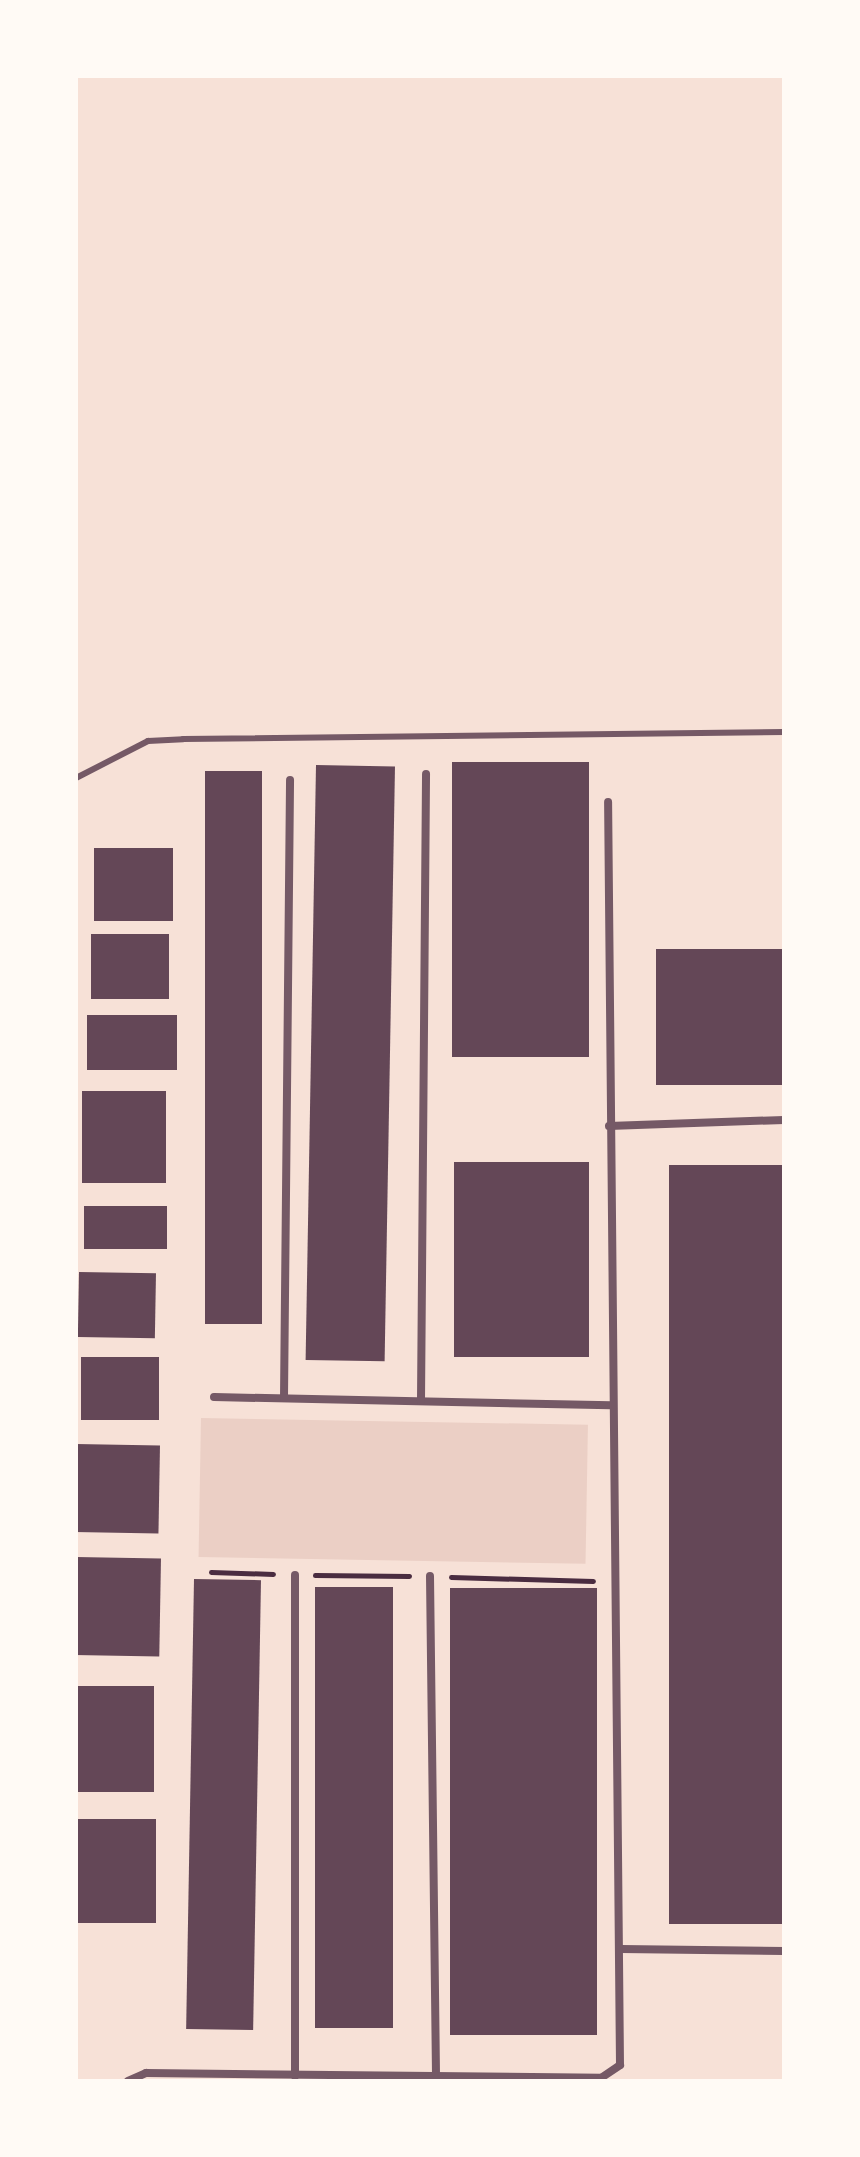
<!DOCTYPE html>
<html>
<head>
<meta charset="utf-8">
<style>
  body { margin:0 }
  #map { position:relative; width:860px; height:2157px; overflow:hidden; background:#f7e1d7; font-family:"Noto Sans",sans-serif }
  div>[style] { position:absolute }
  .green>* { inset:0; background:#ebcfc5; transform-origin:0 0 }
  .building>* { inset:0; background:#644757; transform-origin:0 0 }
  .path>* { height:5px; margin:-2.5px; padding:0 2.5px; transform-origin:2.5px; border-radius:2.5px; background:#4a2c40 }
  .service>* { height:6px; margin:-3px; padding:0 3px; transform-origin:3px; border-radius:3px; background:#755966 }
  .minor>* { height:8px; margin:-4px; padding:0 4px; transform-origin:4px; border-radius:4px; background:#755966 }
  span { translate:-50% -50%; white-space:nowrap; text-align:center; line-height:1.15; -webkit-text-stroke:7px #fffaf5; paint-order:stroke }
  .frame { position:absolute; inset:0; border:78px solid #fffaf5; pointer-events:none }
</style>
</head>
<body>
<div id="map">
  <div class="green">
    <div style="left:201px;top:1418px;width:387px;height:139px;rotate:1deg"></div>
  </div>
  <div class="building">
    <div style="left:452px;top:762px;width:137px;height:295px"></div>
    <div style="left:316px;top:765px;width:79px;height:595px;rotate:1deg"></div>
    <div style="left:205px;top:771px;width:57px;height:553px"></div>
    <div style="left:94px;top:848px;width:79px;height:73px"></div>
    <div style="left:91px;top:934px;width:78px;height:65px"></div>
    <div style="left:784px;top:949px;width:136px;height:128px;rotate:90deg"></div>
    <div style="left:87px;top:1015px;width:90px;height:55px"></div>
    <div style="left:82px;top:1091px;width:84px;height:92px"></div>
    <div style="left:454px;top:1162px;width:135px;height:195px"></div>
    <div style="left:669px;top:1165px;width:115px;height:759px"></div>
    <div style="left:84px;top:1206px;width:83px;height:43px"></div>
    <div style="left:79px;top:1272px;width:77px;height:65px;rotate:1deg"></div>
    <div style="left:81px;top:1357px;width:78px;height:63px"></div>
    <div style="left:76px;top:1444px;width:84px;height:88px;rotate:1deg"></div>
    <div style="left:76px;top:1557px;width:85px;height:98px;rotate:1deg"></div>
    <div style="left:194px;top:1579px;width:67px;height:450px;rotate:1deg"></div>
    <div style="left:315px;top:1587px;width:78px;height:441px"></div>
    <div style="left:450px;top:1588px;width:147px;height:447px"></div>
    <div style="left:76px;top:1686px;width:78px;height:106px"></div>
    <div style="left:76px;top:1819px;width:80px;height:104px"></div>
  </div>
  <div class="path">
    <div style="left:211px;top:1572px;width:62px;rotate:1.8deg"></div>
    <div style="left:315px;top:1575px;width:94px;rotate:0.6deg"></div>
    <div style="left:451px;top:1577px;width:142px;rotate:1.6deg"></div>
  </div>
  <div class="service">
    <div style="left:76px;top:778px;width:81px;rotate:-27.2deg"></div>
    <div style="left:148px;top:741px;width:35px;rotate:-3deg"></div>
    <div style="left:183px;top:739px;width:601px;rotate:-0.67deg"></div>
  </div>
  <div class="minor">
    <div style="left:609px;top:1126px;width:175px;rotate:-2deg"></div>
    <div style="left:214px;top:1397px;width:397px;rotate:1.2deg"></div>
    <div style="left:284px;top:1398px;width:618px;rotate:-89.44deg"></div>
    <div style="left:421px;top:1401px;width:627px;rotate:-89.54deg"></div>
    <div style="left:430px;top:1576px;width:501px;rotate:89.31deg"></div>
    <div style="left:621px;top:1949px;width:163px;rotate:0.7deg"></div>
    <div style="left:295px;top:2076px;width:501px;rotate:-90deg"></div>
    <div style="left:128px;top:2081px;width:20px;rotate:-24deg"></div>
    <div style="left:146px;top:2073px;width:455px;rotate:0.6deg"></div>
    <div style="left:601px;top:2078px;width:23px;rotate:-34deg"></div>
    <div style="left:620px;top:2065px;width:1263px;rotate:-90.54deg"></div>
  </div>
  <div class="frame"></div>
</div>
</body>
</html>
